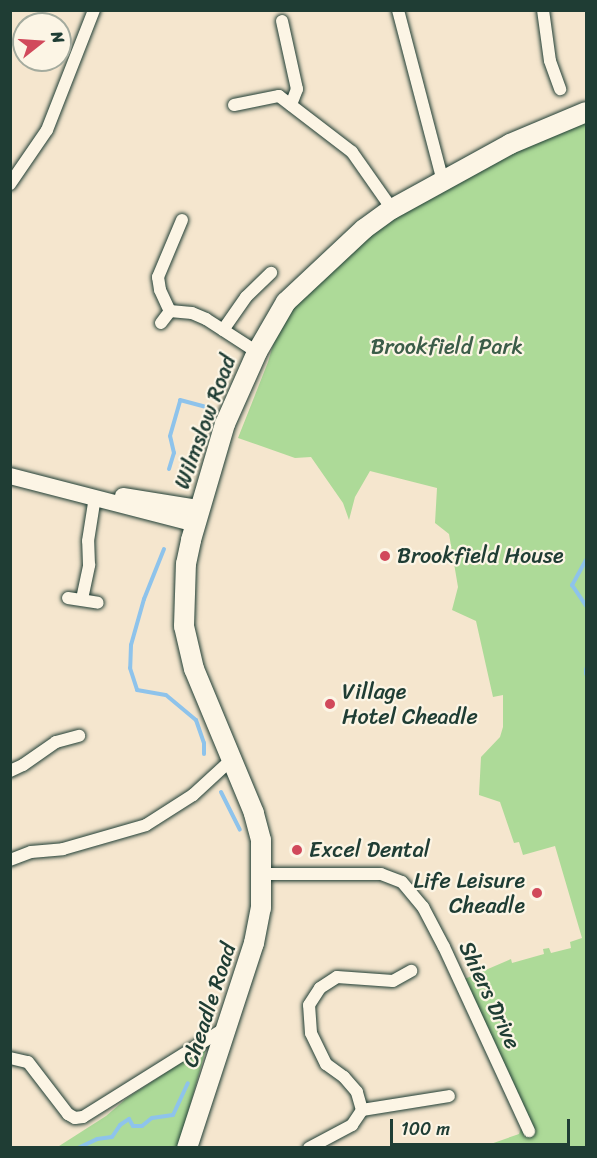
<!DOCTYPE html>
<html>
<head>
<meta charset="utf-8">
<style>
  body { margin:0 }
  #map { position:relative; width:597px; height:1158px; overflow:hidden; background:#f5e6ce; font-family:Sriracha,sans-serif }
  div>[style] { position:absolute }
  .green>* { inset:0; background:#adda98 }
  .stream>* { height:4px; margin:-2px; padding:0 2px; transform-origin:2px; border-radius:2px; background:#8ec3eb }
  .roads { filter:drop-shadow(0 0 2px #1f3d34) drop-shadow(0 0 2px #1f3d34) }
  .minor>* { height:12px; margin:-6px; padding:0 6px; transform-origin:6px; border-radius:6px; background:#fcf5e5 }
  .tertiary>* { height:16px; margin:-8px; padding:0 8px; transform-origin:8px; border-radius:8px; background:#fcf5e5 }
  .primary>* { height:20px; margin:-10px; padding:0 10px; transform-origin:10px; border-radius:10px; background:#fcf5e5 }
  .dots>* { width:16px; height:16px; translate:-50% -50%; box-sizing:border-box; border:3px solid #fcf5e5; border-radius:50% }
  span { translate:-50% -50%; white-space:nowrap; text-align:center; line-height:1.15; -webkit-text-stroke:4.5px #fcf5e5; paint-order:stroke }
  .park-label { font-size:22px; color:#3b5c48 }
  .street-label { font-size:22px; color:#1f3d34 }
  .poi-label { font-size:22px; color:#1f3d34 }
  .left { translate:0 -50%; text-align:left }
  .right { translate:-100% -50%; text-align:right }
  .frame { position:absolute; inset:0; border:12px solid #1f3d34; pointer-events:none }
  .north { position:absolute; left:12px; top:12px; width:60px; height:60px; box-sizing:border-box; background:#fcf5e5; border:2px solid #a4ab9e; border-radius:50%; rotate:73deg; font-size:16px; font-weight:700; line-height:24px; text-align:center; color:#1f3d34 }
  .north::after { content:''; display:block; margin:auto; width:21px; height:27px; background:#d1495b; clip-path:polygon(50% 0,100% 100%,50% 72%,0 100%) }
  .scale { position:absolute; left:390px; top:1119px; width:180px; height:27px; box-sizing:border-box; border:3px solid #1f3d34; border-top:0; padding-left:8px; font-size:18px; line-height:21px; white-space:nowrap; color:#1f3d34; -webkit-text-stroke:4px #fcf5e5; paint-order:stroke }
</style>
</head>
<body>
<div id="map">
  <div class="green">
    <div style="clip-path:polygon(586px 112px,586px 1147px,482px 1147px,519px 1134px,524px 1120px,460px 981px,511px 959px,512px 963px,544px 954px,543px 949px,549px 948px,551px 953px,571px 948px,570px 942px,582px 938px,555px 846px,523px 855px,519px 842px,514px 843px,500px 802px,479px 795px,481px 757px,500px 737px,503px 727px,503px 695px,493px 697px,476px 621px,452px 610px,458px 587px,449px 534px,435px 523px,437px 488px,370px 471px,355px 497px,349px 520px,343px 503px,311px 457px,295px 458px,238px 438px,268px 362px,286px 302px,392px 209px)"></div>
    <div style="clip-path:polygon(207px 1046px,178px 1147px,56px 1148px,106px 1116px,127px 1098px)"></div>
  </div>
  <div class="stream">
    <div style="left:169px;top:469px;width:17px;rotate:-73deg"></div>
    <div style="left:174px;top:453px;width:17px;rotate:-103deg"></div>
    <div style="left:170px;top:436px;width:37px;rotate:-74deg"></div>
    <div style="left:180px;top:400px;width:34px;rotate:15deg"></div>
    <div style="left:164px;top:549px;width:54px;rotate:111.8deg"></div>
    <div style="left:144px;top:599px;width:48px;rotate:105.8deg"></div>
    <div style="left:131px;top:645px;width:23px;rotate:92deg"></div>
    <div style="left:130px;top:668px;width:23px;rotate:72deg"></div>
    <div style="left:137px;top:690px;width:29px;rotate:10deg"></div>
    <div style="left:166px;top:695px;width:39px;rotate:40deg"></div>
    <div style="left:196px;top:720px;width:24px;rotate:71deg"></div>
    <div style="left:204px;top:743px;width:11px;rotate:90deg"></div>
    <div style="left:586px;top:560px;width:29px;rotate:119deg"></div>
    <div style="left:572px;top:585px;width:25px;rotate:56deg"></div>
    <div style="left:586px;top:669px;width:5px;rotate:90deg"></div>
    <div style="left:221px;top:792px;width:42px;rotate:63.4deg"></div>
    <div style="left:78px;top:1148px;width:21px;rotate:-25deg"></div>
    <div style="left:97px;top:1139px;width:15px;rotate:-8deg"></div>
    <div style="left:112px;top:1137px;width:14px;rotate:-56deg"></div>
    <div style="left:120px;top:1125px;width:11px;rotate:-34deg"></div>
    <div style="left:129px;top:1119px;width:8px;rotate:60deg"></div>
    <div style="left:133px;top:1126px;width:9px"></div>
    <div style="left:142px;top:1126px;width:13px;rotate:-39deg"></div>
    <div style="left:152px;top:1118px;width:21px;rotate:-8deg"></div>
    <div style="left:173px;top:1115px;width:35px;rotate:-65deg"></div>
  </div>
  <div class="roads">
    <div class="minor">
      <div style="left:398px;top:10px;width:177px;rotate:75.3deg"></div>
      <div style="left:543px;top:10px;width:51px;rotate:82.2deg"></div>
      <div style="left:550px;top:61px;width:30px;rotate:70deg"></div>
      <div style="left:282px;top:21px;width:70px;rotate:77.6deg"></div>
      <div style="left:297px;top:89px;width:17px;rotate:111deg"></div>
      <div style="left:234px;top:105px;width:46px;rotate:-11.3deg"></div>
      <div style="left:279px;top:96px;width:92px;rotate:37.5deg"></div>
      <div style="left:352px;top:152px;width:70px;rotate:54.9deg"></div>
      <div style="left:10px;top:184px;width:65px;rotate:-55.6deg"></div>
      <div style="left:47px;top:130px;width:129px;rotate:-68.6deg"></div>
      <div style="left:182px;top:220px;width:62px;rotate:112.8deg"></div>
      <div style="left:158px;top:277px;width:13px;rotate:81deg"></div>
      <div style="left:160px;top:290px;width:23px;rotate:65deg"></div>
      <div style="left:170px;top:311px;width:22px;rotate:5deg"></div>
      <div style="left:192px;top:313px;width:15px;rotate:23deg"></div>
      <div style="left:206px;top:319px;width:61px;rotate:32.9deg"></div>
      <div style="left:161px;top:323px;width:15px;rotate:-53deg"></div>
      <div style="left:223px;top:330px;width:40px;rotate:-55.1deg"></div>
      <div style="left:246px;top:297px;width:35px;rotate:-44deg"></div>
      <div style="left:68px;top:598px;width:30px;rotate:9deg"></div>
      <div style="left:82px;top:599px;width:35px;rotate:-78deg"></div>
      <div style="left:89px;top:565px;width:24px;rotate:-92deg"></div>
      <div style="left:88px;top:541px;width:45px;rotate:-81deg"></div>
      <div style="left:10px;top:771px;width:14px;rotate:-25deg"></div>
      <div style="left:23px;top:765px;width:40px;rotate:-34.9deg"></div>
      <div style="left:56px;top:742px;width:24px;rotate:-15deg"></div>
      <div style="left:10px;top:860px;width:22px;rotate:-21deg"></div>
      <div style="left:31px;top:852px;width:32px;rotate:-5deg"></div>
      <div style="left:63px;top:849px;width:86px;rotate:-16.1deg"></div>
      <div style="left:146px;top:825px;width:56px;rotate:-32.6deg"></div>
      <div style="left:193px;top:795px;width:53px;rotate:-42.7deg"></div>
      <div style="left:262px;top:874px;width:119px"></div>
      <div style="left:381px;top:874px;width:22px;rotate:21deg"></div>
      <div style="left:402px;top:882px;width:33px;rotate:50deg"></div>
      <div style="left:423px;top:907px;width:45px;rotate:62.3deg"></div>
      <div style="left:444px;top:947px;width:203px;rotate:65.2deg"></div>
      <div style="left:10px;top:1058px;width:18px;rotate:13deg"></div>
      <div style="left:28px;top:1062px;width:66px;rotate:52.4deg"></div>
      <div style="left:68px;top:1114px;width:8px;rotate:30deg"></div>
      <div style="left:75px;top:1118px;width:8px;rotate:-7deg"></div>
      <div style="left:83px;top:1117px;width:170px;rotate:-32deg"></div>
      <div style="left:362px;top:1110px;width:88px;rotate:-9.1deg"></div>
      <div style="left:309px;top:1148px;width:49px;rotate:-28.1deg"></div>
      <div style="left:352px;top:1125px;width:18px;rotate:-56deg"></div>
      <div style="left:362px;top:1110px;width:19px;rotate:-106deg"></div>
      <div style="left:357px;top:1092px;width:20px;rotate:-131deg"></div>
      <div style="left:344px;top:1077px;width:22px;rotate:-144deg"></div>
      <div style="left:326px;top:1064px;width:34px;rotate:-116deg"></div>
      <div style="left:311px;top:1033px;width:28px;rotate:-94deg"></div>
      <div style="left:309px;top:1005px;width:20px;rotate:-57deg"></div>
      <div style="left:320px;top:988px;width:20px;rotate:-33deg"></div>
      <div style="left:337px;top:977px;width:56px;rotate:4.1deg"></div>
      <div style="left:393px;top:981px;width:21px;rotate:-29deg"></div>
    </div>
    <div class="tertiary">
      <div style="left:10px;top:476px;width:191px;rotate:14.5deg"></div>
      <div style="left:123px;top:496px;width:77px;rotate:9deg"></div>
    </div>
    <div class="primary">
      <div style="left:187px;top:1148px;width:216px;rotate:-71.9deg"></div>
      <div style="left:254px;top:943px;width:36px;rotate:-79deg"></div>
      <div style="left:261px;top:908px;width:68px;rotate:-90deg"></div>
      <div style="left:261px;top:840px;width:28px;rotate:-105deg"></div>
      <div style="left:254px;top:813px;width:156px;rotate:-112.6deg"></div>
      <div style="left:194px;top:669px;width:44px;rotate:-103.1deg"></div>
      <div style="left:184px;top:626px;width:62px;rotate:-88.2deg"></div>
      <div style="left:186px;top:564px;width:25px;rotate:-78deg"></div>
      <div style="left:191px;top:540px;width:121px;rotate:-73.7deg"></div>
      <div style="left:225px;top:424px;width:79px;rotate:-66deg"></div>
      <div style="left:257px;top:352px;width:58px;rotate:-59.9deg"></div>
      <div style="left:286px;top:302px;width:107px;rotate:-43.1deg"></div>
      <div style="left:364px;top:229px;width:34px;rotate:-36deg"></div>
      <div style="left:392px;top:209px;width:135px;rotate:-28.8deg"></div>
      <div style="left:510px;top:144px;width:82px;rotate:-22.8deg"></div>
    </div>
  </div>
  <div class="dots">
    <div style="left:385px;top:556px;background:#d1495b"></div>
    <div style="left:330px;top:704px;background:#d1495b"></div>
    <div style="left:297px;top:850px;background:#d1495b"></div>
    <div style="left:537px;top:893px;background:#d1495b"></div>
  </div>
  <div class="park-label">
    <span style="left:447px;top:347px">Brookfield Park</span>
  </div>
  <div class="street-label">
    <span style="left:205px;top:422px;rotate:-70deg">Wilmslow Road</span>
    <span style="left:490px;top:995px;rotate:65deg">Shiers Drive</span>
    <span style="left:209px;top:1005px;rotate:-72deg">Cheadle Road</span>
  </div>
  <div class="poi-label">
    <span class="left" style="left:397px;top:556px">Brookfield House</span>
    <span class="left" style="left:342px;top:704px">Village<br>Hotel Cheadle</span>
    <span class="left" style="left:309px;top:850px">Excel Dental</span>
    <span class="right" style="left:525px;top:893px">Life Leisure<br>Cheadle</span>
  </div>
  <div class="frame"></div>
  <div class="north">N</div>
  <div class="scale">100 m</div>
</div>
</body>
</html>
